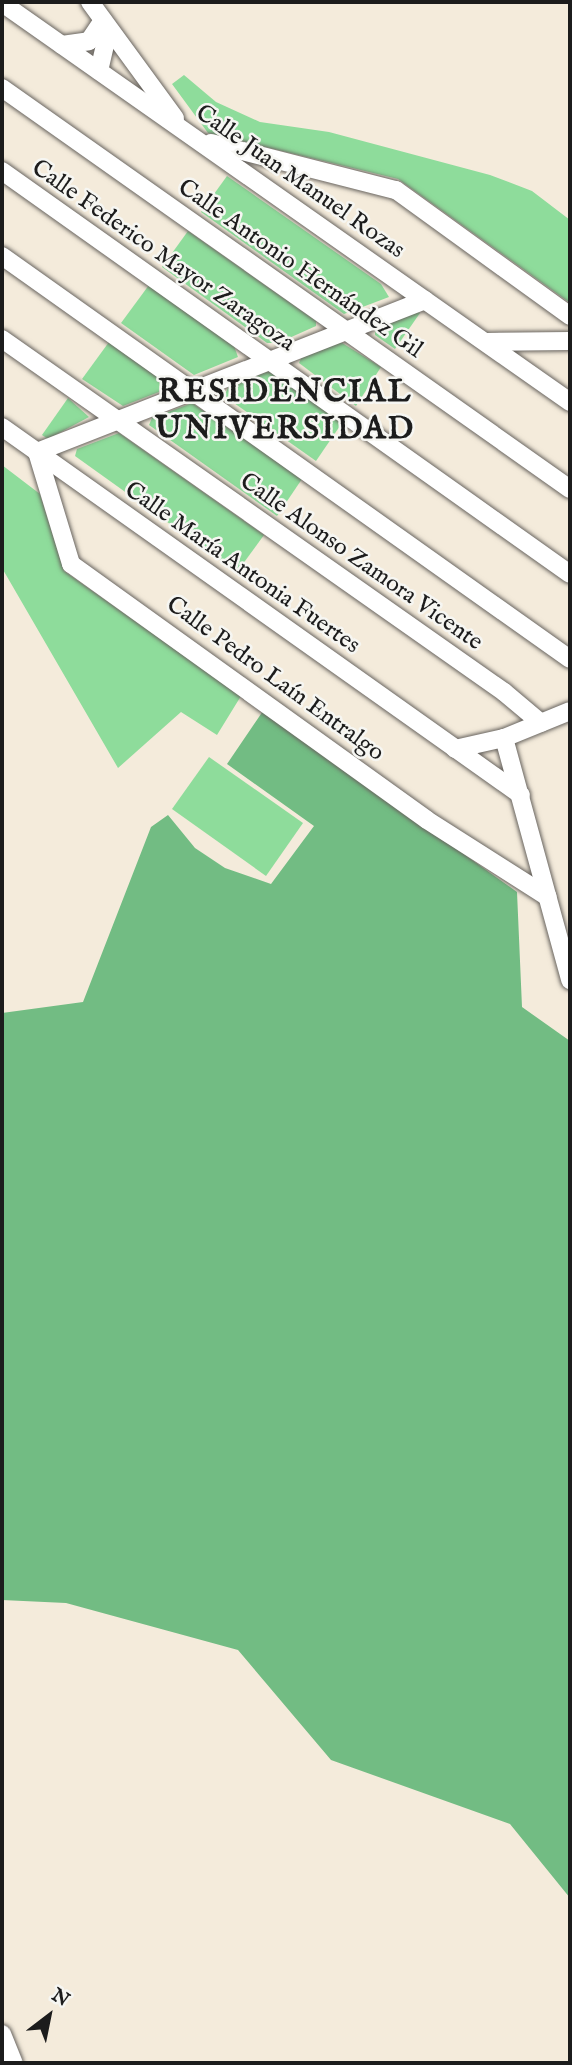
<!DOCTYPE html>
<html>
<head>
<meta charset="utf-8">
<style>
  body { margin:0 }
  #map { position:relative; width:572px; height:2065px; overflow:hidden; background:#f4ebdb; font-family:"IM FELL English",serif }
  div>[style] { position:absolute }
  .green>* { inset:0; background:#8edc9b }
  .forest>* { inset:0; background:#72bc83 }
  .roads { filter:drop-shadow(0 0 2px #68645f) drop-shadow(0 0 2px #68645f) }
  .minor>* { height:18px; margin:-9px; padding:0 9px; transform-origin:9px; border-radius:9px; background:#fff }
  span { translate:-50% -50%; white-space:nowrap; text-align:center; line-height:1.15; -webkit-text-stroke:5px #f6f6f2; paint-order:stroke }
  .street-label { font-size:24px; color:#1c1c1c }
  .district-label { font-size:32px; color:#1c1c1c; font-weight:700; letter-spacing:2px }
  .frame { position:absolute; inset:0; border:4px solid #1c1c1c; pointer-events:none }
  .north { position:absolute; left:14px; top:1981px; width:70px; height:70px; -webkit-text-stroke:5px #f6f6f2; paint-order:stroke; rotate:32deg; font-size:19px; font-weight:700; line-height:28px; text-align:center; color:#1c1c1c }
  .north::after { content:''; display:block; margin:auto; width:24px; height:32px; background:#1c1c1c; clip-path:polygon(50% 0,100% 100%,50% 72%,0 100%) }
</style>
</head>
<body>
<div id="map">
  <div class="green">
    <div style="clip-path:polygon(184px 75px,216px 102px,260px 122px,329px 132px,490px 175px,532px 191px,570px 220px,570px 303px,398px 179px,208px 133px,172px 84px)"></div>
    <div style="clip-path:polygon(227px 176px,381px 284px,389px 297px,344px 314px,201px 212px)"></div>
    <div style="clip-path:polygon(188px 231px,316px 321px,316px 326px,278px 343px,267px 343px,162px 267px)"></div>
    <div style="clip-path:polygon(149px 285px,234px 346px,238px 357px,194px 375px,121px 323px)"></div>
    <div style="clip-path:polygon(415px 310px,420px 313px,395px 349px,375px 335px,375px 328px)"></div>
    <div style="clip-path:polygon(339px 341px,381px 367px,356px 406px,299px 363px,302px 356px)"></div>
    <div style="clip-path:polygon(109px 342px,160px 379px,159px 392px,123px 406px,82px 379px)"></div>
    <div style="clip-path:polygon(269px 371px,342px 423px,316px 461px,224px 396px,229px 386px)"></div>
    <div style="clip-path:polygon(68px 398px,89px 417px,48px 439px,42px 435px)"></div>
    <div style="clip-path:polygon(192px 403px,302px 479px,277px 516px,149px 425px,152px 418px)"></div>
    <div style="clip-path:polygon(119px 433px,264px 535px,237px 572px,75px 456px,77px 449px)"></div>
    <div style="clip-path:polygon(2px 465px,40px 494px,64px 571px,241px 696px,217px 735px,181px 712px,118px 768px,2px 568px)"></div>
    <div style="clip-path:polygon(209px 757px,303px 823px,266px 876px,172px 809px)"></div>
  </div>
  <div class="forest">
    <div style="clip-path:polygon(263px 711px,517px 892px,522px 1007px,570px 1041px,570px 1898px,510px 1824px,331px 1760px,238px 1650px,66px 1603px,2px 1600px,2px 1013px,83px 1002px,151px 827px,168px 815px,195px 848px,225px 868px,271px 884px,314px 826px,227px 764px)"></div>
  </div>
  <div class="roads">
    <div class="minor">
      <div style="left:90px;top:2px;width:144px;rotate:53.8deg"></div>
      <div style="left:2px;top:3px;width:694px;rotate:35.09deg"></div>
      <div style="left:62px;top:45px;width:27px;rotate:-8deg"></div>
      <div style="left:89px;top:41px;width:25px;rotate:-56deg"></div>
      <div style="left:99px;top:71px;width:36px;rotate:-77deg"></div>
      <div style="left:107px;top:36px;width:13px;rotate:-103deg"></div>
      <div style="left:2px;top:88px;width:695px;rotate:35.22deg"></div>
      <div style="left:211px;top:143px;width:191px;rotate:14.3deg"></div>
      <div style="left:396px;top:190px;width:215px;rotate:35.9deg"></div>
      <div style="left:2px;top:171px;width:696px;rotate:35.36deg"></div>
      <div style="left:2px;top:256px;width:696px;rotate:35.36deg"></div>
      <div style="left:425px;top:300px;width:417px;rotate:158.6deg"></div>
      <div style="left:37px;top:452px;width:117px;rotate:73.1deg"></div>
      <div style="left:71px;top:564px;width:438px;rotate:35.7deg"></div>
      <div style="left:427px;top:820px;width:143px;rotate:32.5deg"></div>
      <div style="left:2px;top:339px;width:614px;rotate:35.11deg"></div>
      <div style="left:504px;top:692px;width:48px;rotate:40deg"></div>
      <div style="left:486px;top:342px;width:84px;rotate:-0.7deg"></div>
      <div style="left:2px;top:427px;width:636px;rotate:35.34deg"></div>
      <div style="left:504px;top:738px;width:251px;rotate:74.7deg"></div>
      <div style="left:455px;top:749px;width:50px;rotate:-12.7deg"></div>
      <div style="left:504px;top:738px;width:71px;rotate:-22.2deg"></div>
      <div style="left:2px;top:2034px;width:31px;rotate:68deg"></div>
    </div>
  </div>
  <div class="street-label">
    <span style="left:300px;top:182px;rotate:35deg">Calle Juan Manuel Rozas</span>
    <span style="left:163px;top:256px;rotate:35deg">Calle Federico Mayor Zaragoza</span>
    <span style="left:300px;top:269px;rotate:35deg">Calle Antonio Hernández Gil</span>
    <span style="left:361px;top:562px;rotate:35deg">Calle Alonso Zamora Vicente</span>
    <span style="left:242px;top:568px;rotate:35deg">Calle María Antonia Fuertes</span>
    <span style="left:275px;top:679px;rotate:36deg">Calle Pedro Laín Entralgo</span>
  </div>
  <div class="district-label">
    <span style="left:285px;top:412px">RESIDENCIAL<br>UNIVERSIDAD</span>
  </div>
  <div class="frame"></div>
  <div class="north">N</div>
</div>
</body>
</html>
